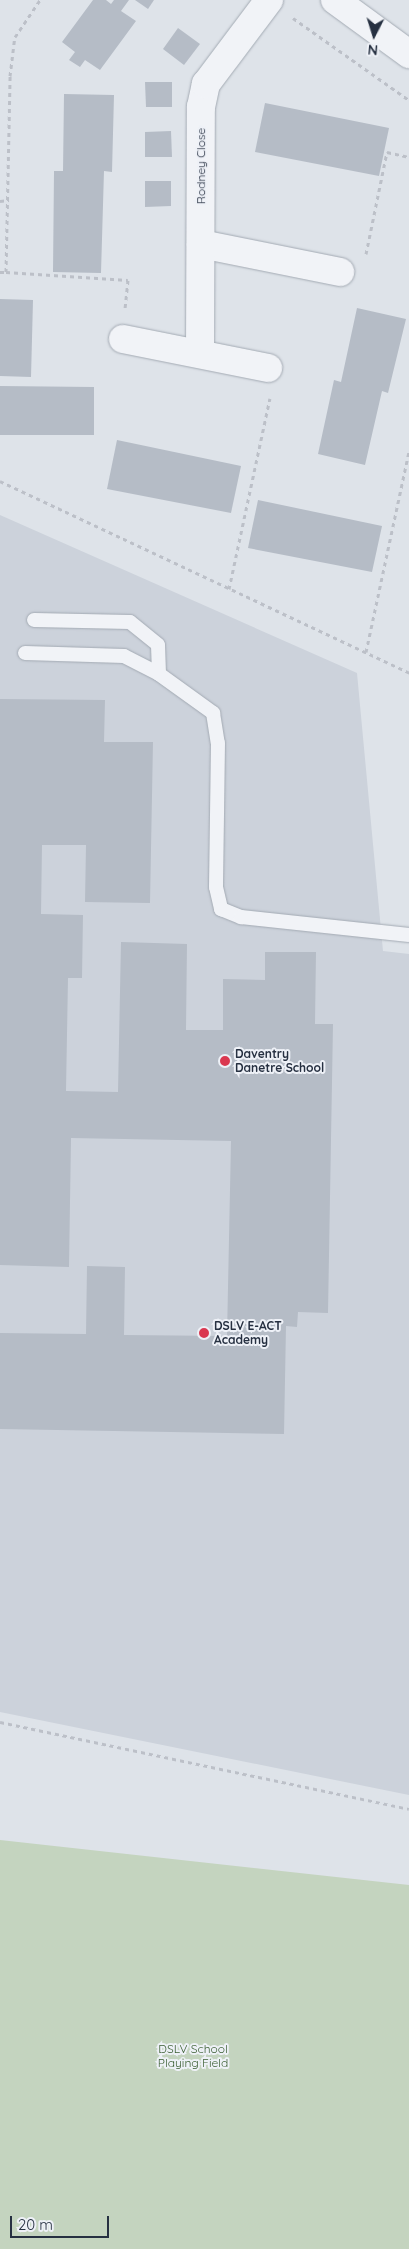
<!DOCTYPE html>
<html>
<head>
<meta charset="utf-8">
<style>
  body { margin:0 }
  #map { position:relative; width:409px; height:2249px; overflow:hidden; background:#dee3e9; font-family:Quicksand,sans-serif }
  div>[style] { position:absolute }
  .built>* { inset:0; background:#ccd2db }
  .green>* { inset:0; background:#c4d4bf }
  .building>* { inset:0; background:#b5bcc6 }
  .path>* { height:3px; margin-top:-1.5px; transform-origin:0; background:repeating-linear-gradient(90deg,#bcc0c8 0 4px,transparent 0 8px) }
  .roads { filter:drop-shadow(0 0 1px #a3aab3) drop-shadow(0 0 1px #a3aab3) }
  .service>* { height:14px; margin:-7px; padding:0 7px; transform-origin:7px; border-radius:7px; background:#f1f3f7 }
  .minor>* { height:28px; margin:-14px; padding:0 14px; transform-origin:14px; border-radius:14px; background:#f1f3f7 }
  .dots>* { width:14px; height:14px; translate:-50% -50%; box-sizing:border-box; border:2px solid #eef1f7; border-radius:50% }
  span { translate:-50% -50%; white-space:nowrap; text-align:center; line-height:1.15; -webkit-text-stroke:4px #eef1f7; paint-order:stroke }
  .street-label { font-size:12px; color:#263041 }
  .poi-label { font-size:12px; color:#263041; font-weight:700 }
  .left { translate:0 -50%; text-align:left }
  .park-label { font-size:12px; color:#3a5e32 }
  .north { position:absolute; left:349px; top:10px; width:50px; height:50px; -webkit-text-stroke:4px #eef1f7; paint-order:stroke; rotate:185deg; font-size:14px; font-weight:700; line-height:20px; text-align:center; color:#263041 }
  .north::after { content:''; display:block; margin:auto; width:18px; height:22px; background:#263041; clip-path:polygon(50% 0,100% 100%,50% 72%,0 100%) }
  .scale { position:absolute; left:10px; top:2216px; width:99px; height:22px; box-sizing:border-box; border:2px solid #263041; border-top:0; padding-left:6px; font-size:15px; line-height:18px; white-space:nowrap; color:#263041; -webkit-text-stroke:4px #eef1f7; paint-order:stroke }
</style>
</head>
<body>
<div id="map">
  <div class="built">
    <div style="clip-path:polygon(0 515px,357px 673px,383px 951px,409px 954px,409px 1795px,0 1712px)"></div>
  </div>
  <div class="green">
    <div style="clip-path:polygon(0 1840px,409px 1885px,409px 2249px,0 2249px)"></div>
  </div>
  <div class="building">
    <div style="clip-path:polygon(93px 0,106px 0,111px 4px,114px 0,129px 0,121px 11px,136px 21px,100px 70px,85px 60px,80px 67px,69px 60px,75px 52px,62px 42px)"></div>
    <div style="clip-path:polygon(135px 0,154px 0,148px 9px)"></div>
    <div style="clip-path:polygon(178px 28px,200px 44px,184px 65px,163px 49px)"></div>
    <div style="clip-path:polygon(145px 82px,172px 82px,172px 107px,146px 107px)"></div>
    <div style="clip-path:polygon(64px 94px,114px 95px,112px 172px,104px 171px,101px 273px,53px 272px,54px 171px,63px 171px)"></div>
    <div style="clip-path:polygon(265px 103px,389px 128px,379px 176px,255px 152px)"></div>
    <div style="clip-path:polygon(171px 131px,172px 157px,145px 157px,145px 132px)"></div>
    <div style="clip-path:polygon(145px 181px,171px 181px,171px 206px,145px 207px)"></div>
    <div style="clip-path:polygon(0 299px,33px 300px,31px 377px,0 376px)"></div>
    <div style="clip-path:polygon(357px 308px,406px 319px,388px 393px,382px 391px,365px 465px,318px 454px,334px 380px,341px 382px)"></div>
    <div style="clip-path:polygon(0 386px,94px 387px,94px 435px,0 435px)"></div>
    <div style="clip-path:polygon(117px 440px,241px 466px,231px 513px,107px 489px)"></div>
    <div style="clip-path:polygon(258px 500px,382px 526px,372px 572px,248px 548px)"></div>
    <div style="clip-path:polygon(0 699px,105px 700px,104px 742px,153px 742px,150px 903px,85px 902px,86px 845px,42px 845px,41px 914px,83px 915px,82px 978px,68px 978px,66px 1091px,118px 1092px,121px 942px,187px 944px,186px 1030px,223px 1030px,223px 979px,265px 980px,265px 952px,316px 952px,315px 1024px,333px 1024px,328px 1313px,298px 1312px,297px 1327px,286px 1326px,284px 1434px,0 1429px,0 1333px,86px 1334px,87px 1266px,125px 1267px,124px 1335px,227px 1336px,231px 1141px,71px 1138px,69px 1267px,0 1265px)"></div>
  </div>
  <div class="path">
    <div style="left:293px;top:18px;width:142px;rotate:35.3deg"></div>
    <div style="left:0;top:201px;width:9px;rotate:-6deg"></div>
    <div style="left:366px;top:254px;width:104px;rotate:-78.4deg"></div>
    <div style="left:387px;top:152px;width:23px;rotate:13deg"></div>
    <div style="left:0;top:272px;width:6px"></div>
    <div style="left:6px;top:272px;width:196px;rotate:-88.8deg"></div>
    <div style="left:10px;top:76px;width:39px;rotate:-83deg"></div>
    <div style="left:15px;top:37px;width:45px;rotate:-56deg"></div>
    <div style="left:6px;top:272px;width:122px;rotate:3.8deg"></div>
    <div style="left:128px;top:280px;width:30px;rotate:96deg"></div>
    <div style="left:0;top:481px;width:452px;rotate:25.1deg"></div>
    <div style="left:229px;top:589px;width:195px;rotate:-77.9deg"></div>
    <div style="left:366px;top:652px;width:206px;rotate:-77.9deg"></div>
    <div style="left:0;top:1722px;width:418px;rotate:12deg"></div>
  </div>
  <div class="roads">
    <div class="service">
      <div style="left:34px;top:620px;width:96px;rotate:1.2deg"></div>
      <div style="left:130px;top:622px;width:36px;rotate:39deg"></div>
      <div style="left:158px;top:645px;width:29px;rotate:88deg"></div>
      <div style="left:159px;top:674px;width:67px;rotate:35.8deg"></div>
      <div style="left:213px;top:713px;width:30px;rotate:81deg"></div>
      <div style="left:218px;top:743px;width:144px;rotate:90.8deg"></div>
      <div style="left:216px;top:887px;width:23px;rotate:77deg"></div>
      <div style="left:221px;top:909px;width:22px;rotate:22deg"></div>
      <div style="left:241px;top:917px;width:169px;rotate:6.1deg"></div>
      <div style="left:25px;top:653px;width:99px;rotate:1.7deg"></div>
      <div style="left:124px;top:656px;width:39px;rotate:27deg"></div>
    </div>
    <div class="minor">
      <div style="left:335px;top:0;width:92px;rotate:36.1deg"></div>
      <div style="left:201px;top:244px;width:142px;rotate:11.4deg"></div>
      <div style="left:123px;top:339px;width:148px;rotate:11.3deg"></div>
      <div style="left:200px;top:353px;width:246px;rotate:-89.8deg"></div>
      <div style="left:201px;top:107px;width:24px;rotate:-78deg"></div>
      <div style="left:206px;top:84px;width:105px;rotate:-53.1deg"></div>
    </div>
  </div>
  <div class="dots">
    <div style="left:225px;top:1061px;background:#da3850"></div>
    <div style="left:204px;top:1333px;background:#da3850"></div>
  </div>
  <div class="street-label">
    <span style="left:201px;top:166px;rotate:-90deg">Rodney Close</span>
  </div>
  <div class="poi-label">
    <span class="left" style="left:235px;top:1061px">Daventry<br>Danetre School</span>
    <span class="left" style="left:214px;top:1333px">DSLV E-ACT<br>Academy</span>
  </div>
  <div class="park-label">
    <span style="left:193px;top:2056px">DSLV School<br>Playing Field</span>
  </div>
  <div class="north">N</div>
  <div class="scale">20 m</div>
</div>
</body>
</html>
